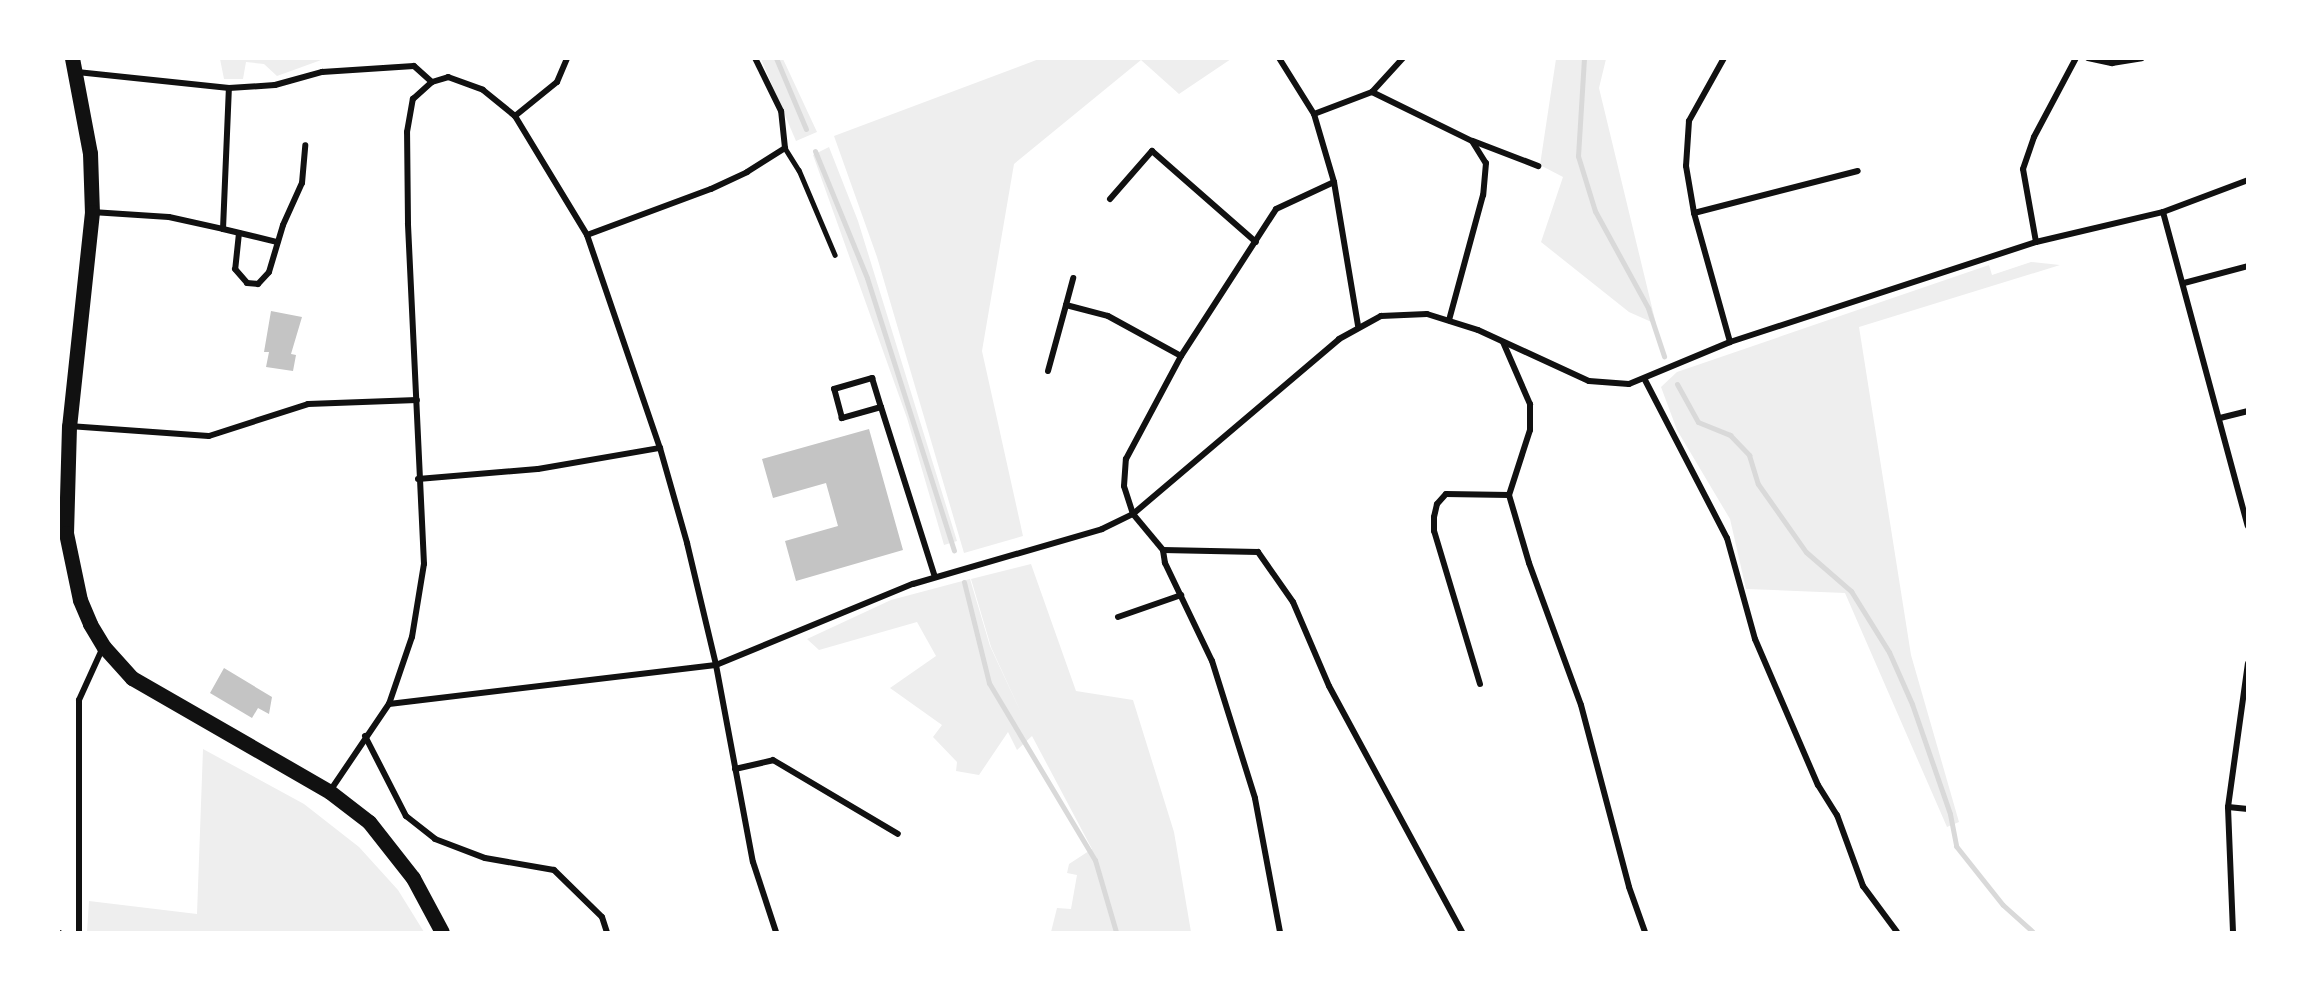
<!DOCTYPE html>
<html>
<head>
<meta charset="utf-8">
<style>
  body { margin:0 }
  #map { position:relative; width:2306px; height:991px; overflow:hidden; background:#fff; font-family:"Fira Sans Condensed",sans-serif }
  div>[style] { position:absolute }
  .green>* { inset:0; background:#eee }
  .stream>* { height:5px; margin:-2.5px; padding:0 2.5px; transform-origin:2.5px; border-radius:2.5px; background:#d9d9d9 }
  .building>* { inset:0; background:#c4c4c4 }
  .service>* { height:4.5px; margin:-2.25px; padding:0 2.25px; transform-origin:2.25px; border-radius:2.25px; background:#111 }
  .minor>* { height:6px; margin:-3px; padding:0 3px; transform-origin:3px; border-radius:3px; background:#111 }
  .primary>* { height:15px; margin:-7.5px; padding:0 7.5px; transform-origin:7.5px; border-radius:7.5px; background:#111 }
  span { translate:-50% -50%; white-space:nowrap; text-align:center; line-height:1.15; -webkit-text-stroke:4.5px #fff; paint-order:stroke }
  .frame { position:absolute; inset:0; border:60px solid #fff; pointer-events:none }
</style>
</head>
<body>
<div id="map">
  <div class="green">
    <div style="clip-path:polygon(220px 59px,220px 58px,324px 59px,277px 76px,264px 64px,246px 62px,243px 79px,224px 79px)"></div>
    <div style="clip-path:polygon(761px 59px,783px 59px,817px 132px,796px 141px)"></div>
    <div style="clip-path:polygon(1039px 59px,1231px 59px,1179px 94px,1141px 60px,1014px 164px,982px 351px,1023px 536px,964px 553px,877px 257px,834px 136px)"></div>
    <div style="clip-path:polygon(1556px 59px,1606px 59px,1599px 88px,1656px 324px,1629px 312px,1541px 242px,1563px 177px,1540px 165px)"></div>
    <div style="clip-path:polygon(829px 147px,858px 221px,957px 541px,944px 545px,907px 418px,813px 155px)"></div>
    <div style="clip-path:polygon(2031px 262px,2060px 265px,1859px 327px,1911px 655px,1959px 822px,1947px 827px,1845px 593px,1746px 589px,1730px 519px,1677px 430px,1661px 387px,1677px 372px,1989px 265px,1992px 275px)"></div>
    <div style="clip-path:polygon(1031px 564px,1076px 691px,1133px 700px,1174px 832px,1191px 932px,1051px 932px,1057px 908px,1071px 909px,1077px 875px,1067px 873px,1069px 864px,1092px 849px,1032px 736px,1017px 750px,1008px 732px,979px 775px,956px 771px,957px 762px,933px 737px,942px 725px,890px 688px,936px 656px,917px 622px,819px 650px,807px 639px,891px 600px,970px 579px,990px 646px,1023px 717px,991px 647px,971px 579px)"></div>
    <div style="clip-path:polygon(203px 749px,304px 804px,359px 847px,398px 890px,424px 932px,87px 932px,89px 901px,197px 914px)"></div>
  </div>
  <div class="stream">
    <div style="left:776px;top:58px;width:77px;rotate:67.1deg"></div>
    <div style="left:1584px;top:58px;width:98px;rotate:93.5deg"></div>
    <div style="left:1578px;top:156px;width:58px;rotate:72.8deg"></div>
    <div style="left:1595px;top:211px;width:111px;rotate:61.3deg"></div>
    <div style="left:1648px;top:308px;width:51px;rotate:71.6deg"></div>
    <div style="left:815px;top:151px;width:137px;rotate:67.7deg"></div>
    <div style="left:867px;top:278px;width:286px;rotate:72.3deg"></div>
    <div style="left:1677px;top:384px;width:43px;rotate:61.1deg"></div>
    <div style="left:1698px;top:422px;width:35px;rotate:22deg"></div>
    <div style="left:1730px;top:435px;width:28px;rotate:46deg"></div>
    <div style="left:1749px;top:455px;width:30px;rotate:73deg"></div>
    <div style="left:1758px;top:484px;width:83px;rotate:54.8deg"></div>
    <div style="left:1806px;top:552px;width:60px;rotate:40.9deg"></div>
    <div style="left:1851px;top:591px;width:72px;rotate:58.1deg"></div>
    <div style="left:1889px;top:652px;width:57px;rotate:66.1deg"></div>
    <div style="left:1912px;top:704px;width:116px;rotate:70.9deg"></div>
    <div style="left:1950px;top:814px;width:33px;rotate:79deg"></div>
    <div style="left:1956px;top:846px;width:75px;rotate:51.5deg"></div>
    <div style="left:2003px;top:905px;width:40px;rotate:42deg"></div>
    <div style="left:964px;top:582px;width:104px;rotate:76.1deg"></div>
    <div style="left:989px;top:683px;width:206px;rotate:59.1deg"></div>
    <div style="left:1095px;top:860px;width:75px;rotate:73.7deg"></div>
  </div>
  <div class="building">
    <div style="clip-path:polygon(271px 311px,302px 317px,291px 354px,296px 355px,293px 371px,266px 367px,269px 352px,264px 352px)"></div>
    <div style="clip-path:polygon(869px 429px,903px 550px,796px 581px,785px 541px,838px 526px,826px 483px,773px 498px,762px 459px)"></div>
    <div style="clip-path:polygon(224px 668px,272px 697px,269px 714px,258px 708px,252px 718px,210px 693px)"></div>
  </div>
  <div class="service">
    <div style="left:785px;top:148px;width:26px;rotate:58deg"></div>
    <div style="left:799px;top:170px;width:92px;rotate:67deg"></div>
    <div style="left:58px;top:932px;width:2px"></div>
  </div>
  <div class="minor">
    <div style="left:1279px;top:58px;width:66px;rotate:58deg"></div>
    <div style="left:1314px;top:114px;width:71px;rotate:73.6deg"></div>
    <div style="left:1334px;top:182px;width:146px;rotate:80.5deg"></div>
    <div style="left:1724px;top:58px;width:72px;rotate:119.1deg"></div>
    <div style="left:1689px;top:121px;width:45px;rotate:93.8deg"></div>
    <div style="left:1686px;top:166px;width:48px;rotate:80.3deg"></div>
    <div style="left:1694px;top:213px;width:134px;rotate:74.4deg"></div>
    <div style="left:2088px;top:58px;width:25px;rotate:12deg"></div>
    <div style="left:2112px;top:63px;width:30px;rotate:-9deg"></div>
    <div style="left:77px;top:72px;width:153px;rotate:6deg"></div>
    <div style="left:229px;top:88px;width:46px;rotate:-3.7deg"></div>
    <div style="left:275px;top:85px;width:49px;rotate:-15.5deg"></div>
    <div style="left:322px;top:72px;width:92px;rotate:-3.7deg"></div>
    <div style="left:414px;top:66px;width:24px;rotate:42deg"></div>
    <div style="left:1372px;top:92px;width:111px;rotate:26.1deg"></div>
    <div style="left:1472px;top:141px;width:26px;rotate:58deg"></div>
    <div style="left:1486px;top:163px;width:32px;rotate:95deg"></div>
    <div style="left:1483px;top:195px;width:130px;rotate:105.2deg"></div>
    <div style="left:1314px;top:114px;width:62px;rotate:-20.8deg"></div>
    <div style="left:1372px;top:92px;width:46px;rotate:-47.6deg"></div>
    <div style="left:515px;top:116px;width:54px;rotate:-39deg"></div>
    <div style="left:557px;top:82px;width:26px;rotate:-67deg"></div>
    <div style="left:1473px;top:141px;width:70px;rotate:21deg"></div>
    <div style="left:1110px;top:199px;width:64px;rotate:-48.8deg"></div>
    <div style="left:1152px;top:151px;width:138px;rotate:41.2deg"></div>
    <div style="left:92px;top:212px;width:77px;rotate:3.7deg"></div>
    <div style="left:169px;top:217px;width:55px;rotate:12.5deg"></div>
    <div style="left:223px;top:229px;width:141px;rotate:-87.6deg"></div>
    <div style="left:2163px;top:212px;width:325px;rotate:74.9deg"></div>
    <div style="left:1694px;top:213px;width:169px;rotate:-14.4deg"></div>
    <div style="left:223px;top:229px;width:56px;rotate:13.5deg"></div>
    <div style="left:239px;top:233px;width:36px;rotate:96deg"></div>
    <div style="left:235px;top:269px;width:18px;rotate:49deg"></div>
    <div style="left:247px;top:283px;width:11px;rotate:5deg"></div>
    <div style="left:258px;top:284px;width:16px;rotate:-47deg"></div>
    <div style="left:269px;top:272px;width:49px;rotate:-73.4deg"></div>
    <div style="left:283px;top:225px;width:46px;rotate:-65.7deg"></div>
    <div style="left:302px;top:183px;width:38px;rotate:-85deg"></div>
    <div style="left:587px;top:235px;width:132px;rotate:-20.4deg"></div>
    <div style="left:711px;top:189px;width:40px;rotate:-25deg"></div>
    <div style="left:747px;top:172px;width:45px;rotate:-32.3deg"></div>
    <div style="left:785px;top:148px;width:37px;rotate:-96deg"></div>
    <div style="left:781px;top:111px;width:59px;rotate:-116.1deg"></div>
    <div style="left:2036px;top:242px;width:74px;rotate:-100.1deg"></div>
    <div style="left:2023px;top:169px;width:34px;rotate:-71deg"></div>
    <div style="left:2034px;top:137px;width:89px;rotate:-62deg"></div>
    <div style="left:2184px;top:283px;width:66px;rotate:-14.9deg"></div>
    <div style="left:1066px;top:305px;width:28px;rotate:-75deg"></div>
    <div style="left:1503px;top:342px;width:68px;rotate:66.5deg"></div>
    <div style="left:1530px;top:404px;width:26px;rotate:90deg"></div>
    <div style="left:1530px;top:430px;width:68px;rotate:107.9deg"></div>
    <div style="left:1509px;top:495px;width:71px;rotate:73.6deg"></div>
    <div style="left:1529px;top:563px;width:151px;rotate:69.9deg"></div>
    <div style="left:1581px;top:705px;width:188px;rotate:75.2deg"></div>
    <div style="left:1629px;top:887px;width:48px;rotate:70.4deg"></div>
    <div style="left:1048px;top:371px;width:68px;rotate:-74.7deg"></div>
    <div style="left:1066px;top:305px;width:43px;rotate:14.7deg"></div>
    <div style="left:1108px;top:316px;width:83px;rotate:28.7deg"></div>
    <div style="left:1645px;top:380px;width:178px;rotate:62.6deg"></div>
    <div style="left:1727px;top:538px;width:105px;rotate:74.5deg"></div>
    <div style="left:1755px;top:639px;width:159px;rotate:66.7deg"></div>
    <div style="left:1818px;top:785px;width:36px;rotate:58deg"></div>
    <div style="left:1837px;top:815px;width:76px;rotate:69.9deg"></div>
    <div style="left:1863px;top:886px;width:57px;rotate:53.5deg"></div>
    <div style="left:881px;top:407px;width:41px;rotate:164.2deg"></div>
    <div style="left:842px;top:418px;width:30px;rotate:-105deg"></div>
    <div style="left:834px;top:389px;width:40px;rotate:-16deg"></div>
    <div style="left:872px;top:378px;width:30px;rotate:73deg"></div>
    <div style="left:881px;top:407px;width:178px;rotate:72.4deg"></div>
    <div style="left:2220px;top:418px;width:29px;rotate:-14deg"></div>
    <div style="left:69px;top:426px;width:140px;rotate:4.1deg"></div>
    <div style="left:209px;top:436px;width:104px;rotate:-17.9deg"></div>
    <div style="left:308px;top:404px;width:109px;rotate:-2.1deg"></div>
    <div style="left:418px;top:479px;width:120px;rotate:-4.8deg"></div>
    <div style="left:538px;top:469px;width:124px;rotate:-9.8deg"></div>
    <div style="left:1163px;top:550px;width:95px;rotate:1.2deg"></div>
    <div style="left:1258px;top:552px;width:61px;rotate:55deg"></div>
    <div style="left:1293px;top:602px;width:91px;rotate:66.8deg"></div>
    <div style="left:1329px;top:686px;width:280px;rotate:61.6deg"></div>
    <div style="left:1118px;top:617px;width:67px;rotate:-19.2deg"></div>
    <div style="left:1480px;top:684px;width:160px;rotate:-106.7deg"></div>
    <div style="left:1434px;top:531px;width:14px;rotate:-90deg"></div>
    <div style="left:1434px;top:517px;width:13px;rotate:-77deg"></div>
    <div style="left:1437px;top:504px;width:13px;rotate:-48deg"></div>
    <div style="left:1446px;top:494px;width:63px;rotate:0.9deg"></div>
    <div style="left:389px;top:704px;width:329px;rotate:-6.8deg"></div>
    <div style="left:716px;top:665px;width:213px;rotate:-22.4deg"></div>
    <div style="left:913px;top:584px;width:197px;rotate:-16.2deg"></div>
    <div style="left:1102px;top:529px;width:34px;rotate:-26deg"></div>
    <div style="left:1133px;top:514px;width:270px;rotate:-40.3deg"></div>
    <div style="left:1339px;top:339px;width:48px;rotate:-28.7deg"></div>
    <div style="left:1381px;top:316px;width:46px;rotate:-2.5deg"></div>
    <div style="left:1427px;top:314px;width:53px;rotate:17.4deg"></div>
    <div style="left:1478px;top:330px;width:122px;rotate:24.7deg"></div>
    <div style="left:1589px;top:381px;width:40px;rotate:4.3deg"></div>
    <div style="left:1629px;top:384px;width:109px;rotate:-22.6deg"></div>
    <div style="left:1730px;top:342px;width:322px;rotate:-18.1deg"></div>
    <div style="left:2036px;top:242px;width:130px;rotate:-13.3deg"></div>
    <div style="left:2163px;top:212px;width:91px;rotate:-20.6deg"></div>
    <div style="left:365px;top:736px;width:90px;rotate:62.9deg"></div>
    <div style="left:406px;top:816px;width:37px;rotate:38deg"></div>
    <div style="left:435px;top:839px;width:53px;rotate:20.8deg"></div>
    <div style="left:485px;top:858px;width:70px;rotate:9.9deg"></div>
    <div style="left:554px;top:870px;width:67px;rotate:44.4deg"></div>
    <div style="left:602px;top:917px;width:16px;rotate:72deg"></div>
    <div style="left:735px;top:769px;width:39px;rotate:-13deg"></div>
    <div style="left:773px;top:760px;width:145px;rotate:30.6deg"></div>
    <div style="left:330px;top:791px;width:105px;rotate:-55.9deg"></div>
    <div style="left:389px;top:704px;width:71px;rotate:-71.1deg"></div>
    <div style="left:412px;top:637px;width:74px;rotate:-80.7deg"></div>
    <div style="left:424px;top:564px;width:341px;rotate:-92.7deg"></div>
    <div style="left:408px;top:223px;width:91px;rotate:-90.6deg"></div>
    <div style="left:407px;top:132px;width:34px;rotate:-80deg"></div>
    <div style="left:413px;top:99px;width:25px;rotate:-42deg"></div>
    <div style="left:432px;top:82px;width:17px;rotate:-17deg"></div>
    <div style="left:448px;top:77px;width:37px;rotate:20deg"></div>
    <div style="left:483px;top:90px;width:41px;rotate:39.1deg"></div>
    <div style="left:515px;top:116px;width:139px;rotate:58.8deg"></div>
    <div style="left:587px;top:235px;width:225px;rotate:71.1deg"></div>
    <div style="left:660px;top:448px;width:99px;rotate:74.1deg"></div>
    <div style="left:687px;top:543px;width:125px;rotate:76.6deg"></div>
    <div style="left:716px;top:665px;width:200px;rotate:79.4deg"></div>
    <div style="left:753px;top:862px;width:74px;rotate:71.8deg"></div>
    <div style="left:2228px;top:807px;width:20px;rotate:6deg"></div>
    <div style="left:79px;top:932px;width:232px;rotate:-90deg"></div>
    <div style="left:79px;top:700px;width:58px;rotate:-65.6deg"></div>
    <div style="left:1280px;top:932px;width:136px;rotate:-100.6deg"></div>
    <div style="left:1255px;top:798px;width:144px;rotate:-107.4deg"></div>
    <div style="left:1212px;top:661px;width:109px;rotate:-115.6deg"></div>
    <div style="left:1165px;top:563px;width:13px;rotate:-99deg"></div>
    <div style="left:1163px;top:550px;width:47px;rotate:-129.8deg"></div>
    <div style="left:1133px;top:514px;width:29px;rotate:-108deg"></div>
    <div style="left:1124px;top:486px;width:27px;rotate:-86deg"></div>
    <div style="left:1126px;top:459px;width:117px;rotate:-61.9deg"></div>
    <div style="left:1181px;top:356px;width:175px;rotate:-57.1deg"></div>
    <div style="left:1276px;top:209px;width:64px;rotate:-25deg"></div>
    <div style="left:2233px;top:932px;width:125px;rotate:-92.3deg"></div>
    <div style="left:2228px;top:807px;width:145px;rotate:-82.1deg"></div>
  </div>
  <div class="primary">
    <div style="left:72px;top:58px;width:97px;rotate:79.3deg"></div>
    <div style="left:90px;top:153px;width:59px;rotate:88.1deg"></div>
    <div style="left:92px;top:212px;width:215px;rotate:96.1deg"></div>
    <div style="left:69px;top:426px;width:107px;rotate:91.6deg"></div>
    <div style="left:66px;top:533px;width:68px;rotate:78.2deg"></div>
    <div style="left:80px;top:600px;width:26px;rotate:67deg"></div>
    <div style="left:90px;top:624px;width:27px;rotate:59deg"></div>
    <div style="left:104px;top:647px;width:42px;rotate:47.9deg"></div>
    <div style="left:132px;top:678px;width:228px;rotate:29.9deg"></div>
    <div style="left:330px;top:792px;width:49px;rotate:37.6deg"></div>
    <div style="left:369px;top:822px;width:71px;rotate:51.8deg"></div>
    <div style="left:413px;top:878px;width:61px;rotate:61.8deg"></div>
  </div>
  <div class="frame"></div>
</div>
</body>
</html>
